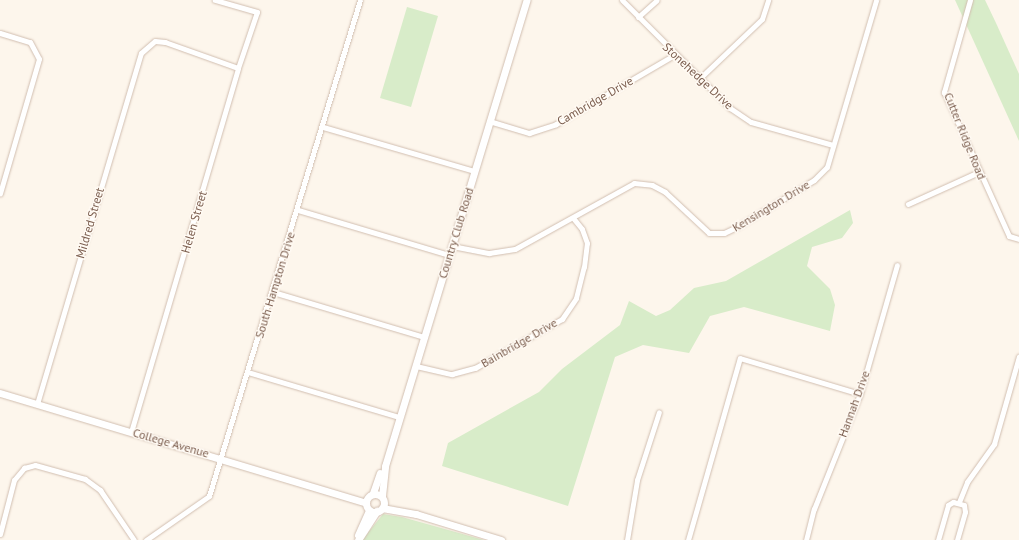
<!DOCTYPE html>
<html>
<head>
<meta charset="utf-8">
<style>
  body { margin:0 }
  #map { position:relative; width:1019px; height:540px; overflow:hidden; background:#fdf6ec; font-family:"PT Sans",sans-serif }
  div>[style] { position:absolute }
  .green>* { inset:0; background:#d8ecc9 }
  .roads { filter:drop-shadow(0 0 1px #d1beb0) drop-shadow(0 0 1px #d1beb0) }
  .street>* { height:5px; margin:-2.5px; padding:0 2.5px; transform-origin:2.5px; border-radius:2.5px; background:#fff }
  .secondary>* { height:7px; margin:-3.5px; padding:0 3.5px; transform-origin:3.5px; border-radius:3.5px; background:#fff }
  .secondary>.ring { margin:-3.5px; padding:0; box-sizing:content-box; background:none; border:7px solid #fff; border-radius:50% }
  span { translate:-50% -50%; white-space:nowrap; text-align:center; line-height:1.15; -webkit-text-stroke:3px #fffaf3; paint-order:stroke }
  .street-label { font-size:12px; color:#7a5c4d }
</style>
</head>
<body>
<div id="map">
  <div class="green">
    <div style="clip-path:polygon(955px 0,985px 0,996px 23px,1019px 74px,1019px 141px)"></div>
    <div style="clip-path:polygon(407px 7px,438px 16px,411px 107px,380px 98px)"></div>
    <div style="clip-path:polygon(850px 210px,853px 223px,842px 238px,812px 247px,807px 266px,830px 289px,835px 305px,830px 331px,744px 307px,710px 316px,689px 353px,643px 345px,615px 357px,568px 506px,442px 466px,448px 443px,539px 392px,562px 369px,620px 325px,629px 301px,656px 316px,670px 310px,694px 288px,726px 281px)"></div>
    <div style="clip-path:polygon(383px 514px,402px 517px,484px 540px,362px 540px)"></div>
  </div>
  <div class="roads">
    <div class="street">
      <div style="left:622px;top:0;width:153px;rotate:45deg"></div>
      <div style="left:730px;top:108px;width:25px;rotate:34deg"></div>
      <div style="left:751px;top:122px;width:85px;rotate:15.7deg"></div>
      <div style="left:970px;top:0;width:96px;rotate:105.8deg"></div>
      <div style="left:944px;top:92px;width:158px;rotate:65.7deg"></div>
      <div style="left:1009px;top:236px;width:10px;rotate:17deg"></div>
      <div style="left:638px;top:17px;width:25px;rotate:-42deg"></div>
      <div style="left:0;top:33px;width:31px;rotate:17deg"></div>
      <div style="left:30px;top:42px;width:19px;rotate:62deg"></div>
      <div style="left:39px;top:59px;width:140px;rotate:106.2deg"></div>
      <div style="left:699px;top:79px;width:87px;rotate:-43.6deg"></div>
      <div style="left:762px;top:19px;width:20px;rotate:-72deg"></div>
      <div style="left:489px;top:121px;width:42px;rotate:16.7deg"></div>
      <div style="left:529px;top:133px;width:28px;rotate:-18deg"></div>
      <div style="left:556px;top:124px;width:137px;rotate:-30.3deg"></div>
      <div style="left:323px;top:127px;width:157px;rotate:16.2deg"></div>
      <div style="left:908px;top:204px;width:78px;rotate:-24.3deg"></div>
      <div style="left:298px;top:210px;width:158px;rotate:16.6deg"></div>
      <div style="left:452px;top:246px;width:38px;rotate:11deg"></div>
      <div style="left:489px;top:253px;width:26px;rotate:-9deg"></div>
      <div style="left:515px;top:249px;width:136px;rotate:-29deg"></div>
      <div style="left:634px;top:183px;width:18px;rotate:6deg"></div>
      <div style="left:652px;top:185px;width:15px;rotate:28deg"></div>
      <div style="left:665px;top:192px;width:60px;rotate:43deg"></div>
      <div style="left:709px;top:233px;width:15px"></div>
      <div style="left:724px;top:233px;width:14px;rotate:-25deg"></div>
      <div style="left:737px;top:227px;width:90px;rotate:-31.4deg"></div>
      <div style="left:814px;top:180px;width:18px;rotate:-45deg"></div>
      <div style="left:827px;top:167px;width:174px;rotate:-73.6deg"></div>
      <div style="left:273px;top:292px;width:158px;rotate:16.6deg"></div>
      <div style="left:416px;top:366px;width:37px;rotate:13deg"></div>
      <div style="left:452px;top:374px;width:24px;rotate:-15deg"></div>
      <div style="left:475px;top:368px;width:100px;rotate:-29.4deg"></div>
      <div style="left:562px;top:319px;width:25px;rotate:-56deg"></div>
      <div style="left:576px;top:298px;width:32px;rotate:-76deg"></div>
      <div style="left:584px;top:267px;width:24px;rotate:-83deg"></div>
      <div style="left:587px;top:243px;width:15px;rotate:-110deg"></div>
      <div style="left:582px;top:229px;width:14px;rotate:-129deg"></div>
      <div style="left:248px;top:372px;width:158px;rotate:16.6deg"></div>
      <div style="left:37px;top:404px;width:366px;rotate:-73.5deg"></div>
      <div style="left:141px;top:53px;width:18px;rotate:-41deg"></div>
      <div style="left:155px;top:41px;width:10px;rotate:6deg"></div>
      <div style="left:165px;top:42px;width:77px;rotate:19.6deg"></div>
      <div style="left:131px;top:432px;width:379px;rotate:-73.6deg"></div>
      <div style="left:238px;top:68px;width:59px;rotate:-71.3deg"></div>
      <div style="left:257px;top:12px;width:44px;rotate:-164.1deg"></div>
      <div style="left:959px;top:502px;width:22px;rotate:-68deg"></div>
      <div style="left:967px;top:482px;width:47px;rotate:-54.6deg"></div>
      <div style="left:994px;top:444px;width:91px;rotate:-74.1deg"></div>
      <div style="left:0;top:534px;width:56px;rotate:-75.5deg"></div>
      <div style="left:14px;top:480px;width:16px;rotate:-50deg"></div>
      <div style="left:24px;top:468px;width:11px;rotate:-15deg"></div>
      <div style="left:35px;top:465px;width:52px;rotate:15.6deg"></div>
      <div style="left:85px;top:479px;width:19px;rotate:36deg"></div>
      <div style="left:100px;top:490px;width:60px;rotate:55.8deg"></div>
      <div style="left:146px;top:540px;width:77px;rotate:-34.9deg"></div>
      <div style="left:209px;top:496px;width:518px;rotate:-73.07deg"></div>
      <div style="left:627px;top:540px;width:61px;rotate:-80.5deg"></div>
      <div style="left:637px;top:480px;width:71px;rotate:-72.1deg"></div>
      <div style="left:688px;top:540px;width:189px;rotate:-74.1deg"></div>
      <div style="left:740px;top:358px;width:125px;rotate:16.7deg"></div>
      <div style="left:806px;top:540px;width:32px;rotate:-76deg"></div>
      <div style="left:814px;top:509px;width:124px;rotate:-68.2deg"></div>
      <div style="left:860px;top:394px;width:134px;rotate:-74deg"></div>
      <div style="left:938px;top:540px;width:36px;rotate:-74deg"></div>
      <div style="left:948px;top:505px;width:6px;rotate:-31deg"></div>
      <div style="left:953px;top:502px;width:11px;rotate:15deg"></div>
      <div style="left:964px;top:505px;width:7px;rotate:82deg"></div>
      <div style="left:965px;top:512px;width:29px;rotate:106deg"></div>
    </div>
    <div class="secondary">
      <div style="left:0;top:393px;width:382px;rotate:16.7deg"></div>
      <div style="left:373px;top:493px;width:21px;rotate:-71deg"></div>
      <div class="ring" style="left:366px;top:494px;width:11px;height:11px"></div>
      <div style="left:382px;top:496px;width:30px;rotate:-84deg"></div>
      <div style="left:385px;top:466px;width:487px;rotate:-73.1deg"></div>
      <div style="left:382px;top:508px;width:35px;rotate:10deg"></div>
      <div style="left:416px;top:514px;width:89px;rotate:17deg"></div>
      <div style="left:358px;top:535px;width:27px;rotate:-66deg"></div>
      <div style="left:358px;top:540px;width:35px;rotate:-57deg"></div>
    </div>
  </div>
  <div class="street-label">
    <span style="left:698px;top:76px;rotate:43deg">Stonehedge Drive</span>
    <span style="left:595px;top:101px;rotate:-30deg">Cambridge Drive</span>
    <span style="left:965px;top:136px;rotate:68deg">Cutter Ridge Road</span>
    <span style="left:771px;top:206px;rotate:-31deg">Kensington Drive</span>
    <span style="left:194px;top:222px;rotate:-74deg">Helen Street</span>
    <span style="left:90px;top:223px;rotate:-74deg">Mildred Street</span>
    <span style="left:456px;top:233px;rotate:-73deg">Country Club Road</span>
    <span style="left:275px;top:285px;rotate:-73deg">South Hampton Drive</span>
    <span style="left:519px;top:343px;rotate:-30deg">Bainbridge Drive</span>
    <span style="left:854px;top:404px;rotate:-70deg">Hannah Drive</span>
    <span style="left:171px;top:443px;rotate:16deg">College Avenue</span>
  </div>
</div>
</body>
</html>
